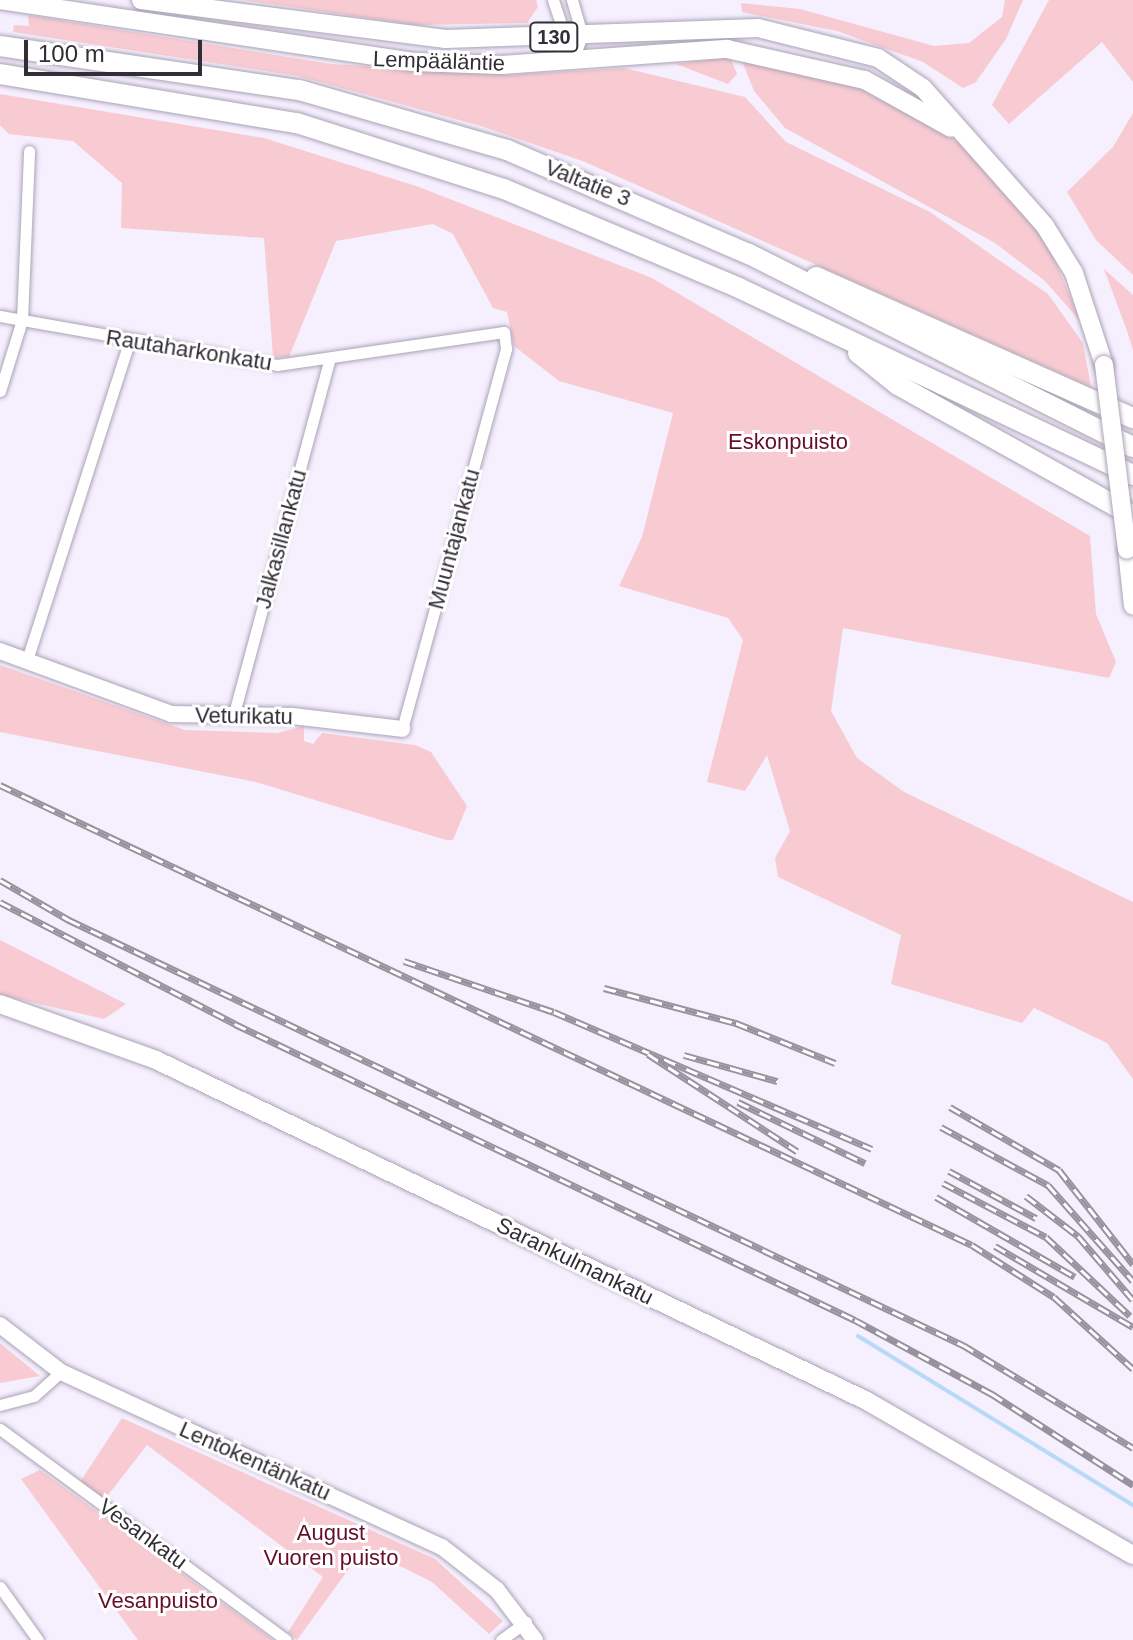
<!DOCTYPE html>
<html>
<head>
<meta charset="utf-8">
<style>
  body { margin:0 }
  #map { position:relative; width:1133px; height:1640px; overflow:hidden; background:#f5effe; font-family:Helvetica,sans-serif }
  div>[style] { position:absolute }
  .green>* { inset:0; background:#f8cbd2 }
  .stream>* { height:4px; margin:-2px; padding:0 2px; transform-origin:2px; border-radius:2px; background:#b8daf6 }
  .roads { filter:drop-shadow(0 0 2px #aba3b5) drop-shadow(0 0 2px #aba3b5) }
  .street>* { height:11px; margin:-5.5px; padding:0 5.5px; transform-origin:5.5px; border-radius:5.5px; background:#fff }
  .secondary>* { height:16px; margin:-8px; padding:0 8px; transform-origin:8px; border-radius:8px; background:#fff }
  .primary>* { height:18px; margin:-9px; padding:0 9px; transform-origin:9px; border-radius:9px; background:#fff }
  .highway>* { height:20px; margin:-10px; padding:0 10px; transform-origin:10px; border-radius:10px; background:#fff }
  .rail>* { height:7px; margin-top:-3.5px; transform-origin:0; background:repeating-linear-gradient(90deg,#fff 0 12px,#97929d 0 24px); box-sizing:border-box; border-block:2px solid #97929d }
  .bridges { filter:drop-shadow(0 0 2px #aba3b5) drop-shadow(0 0 2px #aba3b5) }
  .primary-bridge>* { height:18px; margin:-9px; padding:0 9px; transform-origin:9px; border-radius:9px; background:#fff }
  span { translate:-50% -50%; white-space:nowrap; text-align:center; line-height:1.15; -webkit-text-stroke:6px #fff; paint-order:stroke }
  .shield-label span { padding:2px 6px; background:#fff; border:2px solid; border-radius:6px; -webkit-text-stroke-width:0 }
  .shield-label { font-size:20px; color:#312e35; font-weight:700 }
  .street-label { font-size:22px; color:#312e35 }
  .park-label { font-size:22px; color:#650e2b }
  .scale { position:absolute; left:24px; top:40px; width:178px; height:36px; box-sizing:border-box; border:4px solid #312e35; border-top:0; padding-left:10px; font-size:24px; line-height:28px; white-space:nowrap; color:#312e35; -webkit-text-stroke:6px #fff; paint-order:stroke }
</style>
</head>
<body>
<div id="map">
  <div class="green">
    <div style="clip-path:polygon(243px 0,536px 0,538px 7px,527px 23px,415px 25px)"></div>
    <div style="clip-path:polygon(1005px 0,1023px 0,1006px 39px,976px 82px,963px 88px,923px 62px,837px 31px,742px 12px,741px 3px,800px 9px,934px 46px,969px 43px,1002px 17px)"></div>
    <div style="clip-path:polygon(1049px 0,1133px 0,1133px 82px,1102px 42px,1009px 124px,992px 105px)"></div>
    <div style="clip-path:polygon(28px 15px,331px 64px,509px 75px,624px 68px,745px 97px,786px 142px,930px 212px,1048px 294px,1083px 343px,1091px 387px,585px 162px,481px 126px,298px 76px,13px 32px,14px 25px,29px 26px)"></div>
    <div style="clip-path:polygon(730px 57px,737px 74px,728px 84px,676px 64px)"></div>
    <div style="clip-path:polygon(741px 58px,840px 78px,958px 142px,1047px 242px,1081px 322px,1045px 281px,995px 243px,785px 128px,754px 91px)"></div>
    <div style="clip-path:polygon(0 94px,264px 138px,419px 187px,652px 278px,1090px 536px,1096px 614px,1116px 662px,1109px 678px,843px 628px,831px 711px,857px 758px,904px 792px,1133px 902px,1133px 1079px,1107px 1043px,1034px 1008px,1022px 1023px,891px 984px,901px 935px,778px 877px,775px 858px,790px 831px,767px 755px,745px 791px,707px 782px,743px 640px,728px 618px,619px 586px,642px 537px,673px 413px,559px 381px,514px 346px,507px 312px,493px 308px,453px 234px,433px 224px,336px 241px,289px 357px,273px 357px,264px 238px,121px 228px,122px 183px,73px 141px,9px 134px,0 125px)"></div>
    <div style="clip-path:polygon(1133px 113px,1133px 275px,1096px 240px,1067px 192px,1113px 147px)"></div>
    <div style="clip-path:polygon(1104px 269px,1133px 295px,1133px 350px,1127px 331px)"></div>
    <div style="clip-path:polygon(0 665px,185px 730px,277px 733px,304px 726px,304px 741px,313px 744px,322px 733px,415px 745px,431px 752px,467px 806px,453px 840px,446px 840px,256px 782px,0 732px)"></div>
    <div style="clip-path:polygon(0 940px,126px 1004px,104px 1019px,0 995px)"></div>
    <div style="clip-path:polygon(0 1343px,40px 1376px,0 1383px)"></div>
    <div style="clip-path:polygon(122px 1418px,435px 1559px,503px 1621px,489px 1634px,432px 1582px,364px 1548px,297px 1640px,288px 1632px,323px 1577px,147px 1445px,105px 1499px,80px 1482px)"></div>
    <div style="clip-path:polygon(40px 1470px,269px 1637px,273px 1640px,138px 1640px,21px 1479px)"></div>
  </div>
  <div class="stream">
    <div style="left:858px;top:1336px;width:323px;rotate:31.6deg"></div>
  </div>
  <div class="roads">
    <div class="street">
      <div style="left:553px;top:0;width:63px;rotate:71.6deg"></div>
      <div style="left:572px;top:0;width:36px;rotate:74deg"></div>
      <div style="left:582px;top:35px;width:27px;rotate:110deg"></div>
      <div style="left:0;top:316px;width:281px;rotate:10deg"></div>
      <div style="left:277px;top:365px;width:229px;rotate:-8.3deg"></div>
      <div style="left:504px;top:332px;width:17px;rotate:83deg"></div>
      <div style="left:506px;top:349px;width:394px;rotate:105.3deg"></div>
      <div style="left:0;top:391px;width:74px;rotate:-72.8deg"></div>
      <div style="left:22px;top:320px;width:169px;rotate:-87.6deg"></div>
      <div style="left:27px;top:660px;width:336px;rotate:-72.2deg"></div>
      <div style="left:233px;top:717px;width:368px;rotate:-74.9deg"></div>
      <div style="left:0;top:1405px;width:35px;rotate:-15deg"></div>
      <div style="left:34px;top:1396px;width:36px;rotate:-42deg"></div>
      <div style="left:0;top:1429px;width:355px;rotate:36.4deg"></div>
      <div style="left:0;top:1587px;width:65px;rotate:54.4deg"></div>
      <div style="left:501px;top:1640px;width:31px;rotate:-36deg"></div>
    </div>
    <div class="secondary">
      <div style="left:0;top:651px;width:182px;rotate:20.2deg"></div>
      <div style="left:171px;top:714px;width:121px;rotate:0.9deg"></div>
      <div style="left:292px;top:716px;width:111px;rotate:6.7deg"></div>
      <div style="left:0;top:1325px;width:77px;rotate:37.6deg"></div>
      <div style="left:61px;top:1372px;width:419px;rotate:24.7deg"></div>
      <div style="left:442px;top:1547px;width:70px;rotate:38deg"></div>
      <div style="left:497px;top:1590px;width:63px;rotate:52.8deg"></div>
    </div>
    <div class="primary">
      <div style="left:0;top:0;width:418px;rotate:8.5deg"></div>
      <div style="left:413px;top:62px;width:89px;rotate:1.9deg"></div>
      <div style="left:502px;top:65px;width:226px;rotate:-4.1deg"></div>
      <div style="left:727px;top:49px;width:141px;rotate:12.7deg"></div>
      <div style="left:865px;top:80px;width:98px;rotate:29.2deg"></div>
      <div style="left:141px;top:0;width:307px;rotate:7.3deg"></div>
      <div style="left:446px;top:39px;width:312px;rotate:-2deg"></div>
      <div style="left:758px;top:28px;width:124px;rotate:14deg"></div>
      <div style="left:878px;top:58px;width:54px;rotate:33.7deg"></div>
      <div style="left:923px;top:88px;width:184px;rotate:48.5deg"></div>
      <div style="left:1045px;top:226px;width:55px;rotate:58.3deg"></div>
      <div style="left:1074px;top:273px;width:97px;rotate:71.9deg"></div>
      <div style="left:1127px;top:550px;width:56px;rotate:83.9deg"></div>
      <div style="left:0;top:1004px;width:166px;rotate:19.7deg"></div>
      <div style="left:156px;top:1060px;width:789px;rotate:25.62deg"></div>
      <div style="left:867px;top:1401px;width:307px;rotate:30.1deg"></div>
    </div>
    <div class="highway">
      <div style="left:0;top:46px;width:302px;rotate:8.4deg"></div>
      <div style="left:299px;top:90px;width:216px;rotate:16.1deg"></div>
      <div style="left:507px;top:150px;width:263px;rotate:23.3deg"></div>
      <div style="left:749px;top:254px;width:430px;rotate:26.7deg"></div>
      <div style="left:0;top:74px;width:301px;rotate:9.4deg"></div>
      <div style="left:297px;top:123px;width:217px;rotate:17.7deg"></div>
      <div style="left:504px;top:189px;width:255px;rotate:22.8deg"></div>
      <div style="left:739px;top:288px;width:436px;rotate:25.4deg"></div>
      <div style="left:816px;top:277px;width:347px;rotate:24deg"></div>
      <div style="left:858px;top:353px;width:51px;rotate:38.7deg"></div>
      <div style="left:898px;top:385px;width:269px;rotate:29.1deg"></div>
    </div>
  </div>
  <div class="rail">
    <div style="left:0;top:785px;width:1075px;rotate:25.33deg"></div>
    <div style="left:972px;top:1245px;width:97px;rotate:32.4deg"></div>
    <div style="left:1054px;top:1297px;width:107px;rotate:42.3deg"></div>
    <div style="left:0;top:880px;width:80px;rotate:30.1deg"></div>
    <div style="left:69px;top:920px;width:990px;rotate:25.43deg"></div>
    <div style="left:963px;top:1345px;width:199px;rotate:31.2deg"></div>
    <div style="left:0;top:902px;width:265px;rotate:27.4deg"></div>
    <div style="left:235px;top:1024px;width:687px;rotate:25.52deg"></div>
    <div style="left:855px;top:1320px;width:156px;rotate:28.4deg"></div>
    <div style="left:992px;top:1394px;width:168px;rotate:32.8deg"></div>
    <div style="left:404px;top:961px;width:158px;rotate:18.8deg"></div>
    <div style="left:554px;top:1012px;width:346px;rotate:23.3deg"></div>
    <div style="left:604px;top:988px;width:137px;rotate:14.9deg"></div>
    <div style="left:736px;top:1023px;width:107px;rotate:22deg"></div>
    <div style="left:648px;top:1054px;width:178px;rotate:33.1deg"></div>
    <div style="left:684px;top:1055px;width:97px;rotate:15.6deg"></div>
    <div style="left:738px;top:1102px;width:141px;rotate:25.7deg"></div>
    <div style="left:950px;top:1107px;width:126px;rotate:30deg"></div>
    <div style="left:1059px;top:1170px;width:120px;rotate:51.8deg"></div>
    <div style="left:941px;top:1127px;width:122px;rotate:28.5deg"></div>
    <div style="left:1048px;top:1185px;width:128px;rotate:48.5deg"></div>
    <div style="left:949px;top:1171px;width:99px;rotate:28.4deg"></div>
    <div style="left:943px;top:1183px;width:116px;rotate:27.7deg"></div>
    <div style="left:1046px;top:1237px;width:115px;rotate:43.2deg"></div>
    <div style="left:1026px;top:1196px;width:66px;rotate:37.6deg"></div>
    <div style="left:1078px;top:1236px;width:84px;rotate:49.3deg"></div>
    <div style="left:936px;top:1197px;width:160px;rotate:29.9deg"></div>
    <div style="left:995px;top:1246px;width:160px;rotate:30.4deg"></div>
  </div>
  <div class="bridges">
    <div class="primary-bridge">
      <div style="left:1104px;top:365px;width:186px;rotate:82.9deg"></div>
    </div>
  </div>
  <div class="shield-label">
    <span style="left:554px;top:37px">130</span>
  </div>
  <div class="street-label">
    <span style="left:439px;top:61px;rotate:2deg">Lempääläntie</span>
    <span style="left:588px;top:183px;rotate:22deg">Valtatie 3</span>
    <span style="left:189px;top:350px;rotate:9deg">Rautaharkonkatu</span>
    <span style="left:281px;top:539px;rotate:-75deg">Jalkasillankatu</span>
    <span style="left:454px;top:539px;rotate:-75deg">Muuntajankatu</span>
    <span style="left:244px;top:716px;rotate:1deg">Veturikatu</span>
    <span style="left:575px;top:1261px;rotate:26deg">Sarankulmankatu</span>
    <span style="left:255px;top:1461px;rotate:24deg">Lentokentänkatu</span>
    <span style="left:143px;top:1534px;rotate:36deg">Vesankatu</span>
  </div>
  <div class="park-label">
    <span style="left:788px;top:442px">Eskonpuisto</span>
    <span style="left:331px;top:1545px">August<br>Vuoren puisto</span>
    <span style="left:158px;top:1601px">Vesanpuisto</span>
  </div>
  <div class="scale">100 m</div>
</div>
</body>
</html>
